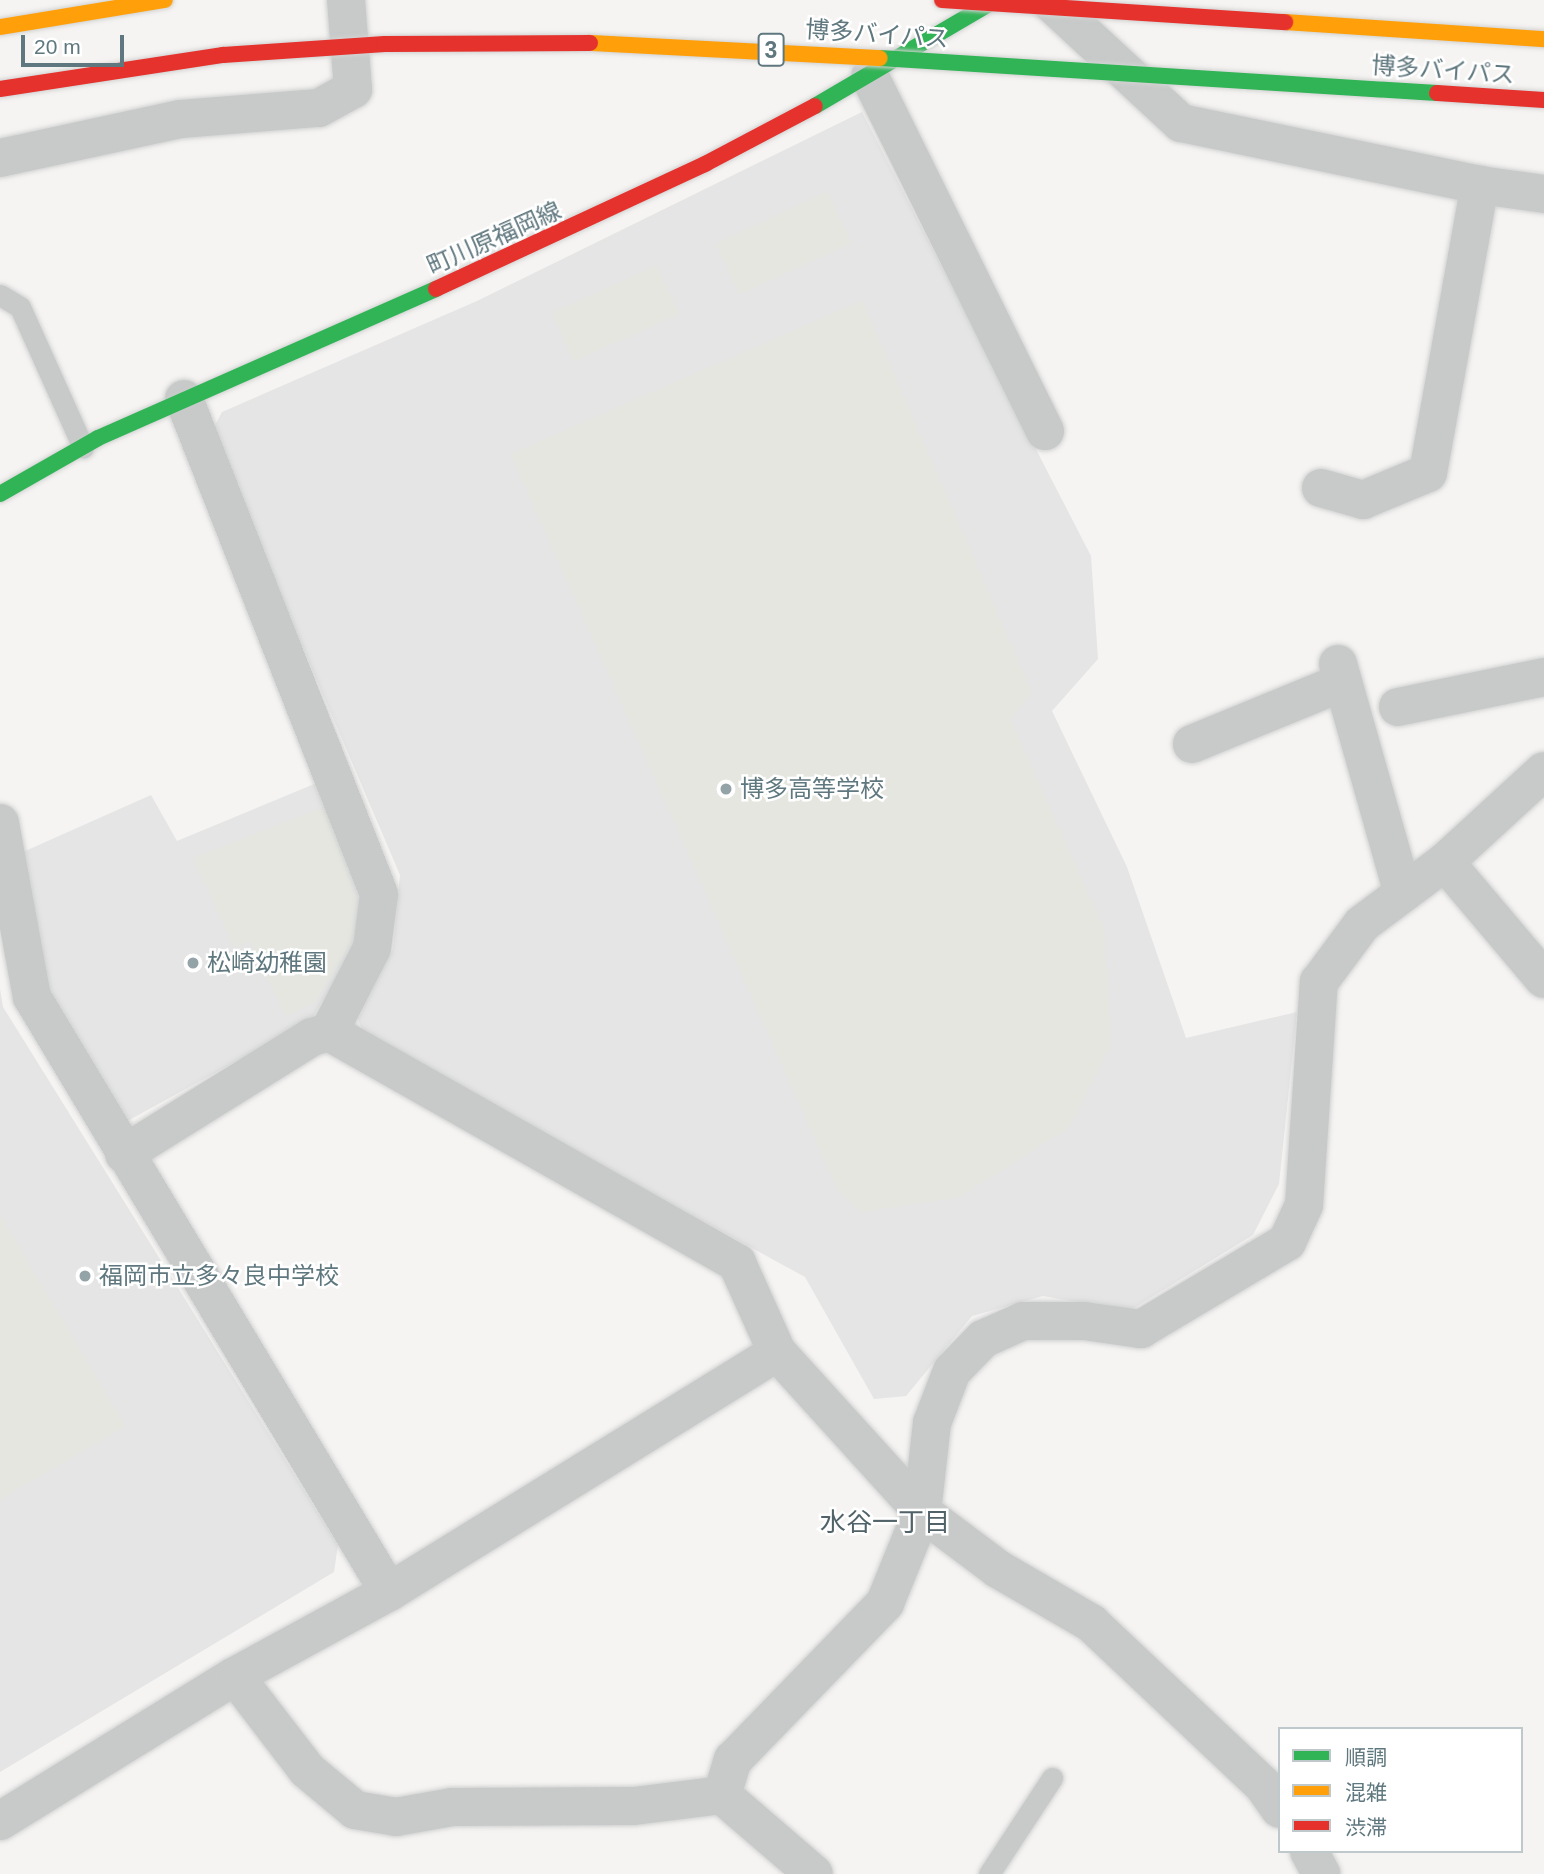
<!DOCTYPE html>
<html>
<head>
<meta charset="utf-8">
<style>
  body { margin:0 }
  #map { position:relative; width:1544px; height:1874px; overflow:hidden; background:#f5f4f2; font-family:Arial,"Noto Sans JP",sans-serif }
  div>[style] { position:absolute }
  .built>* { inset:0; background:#e4e5e4 }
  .green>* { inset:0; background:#e4e6df }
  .roads { filter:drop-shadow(0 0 2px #d1d2d2) drop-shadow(0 0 2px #d1d2d2) }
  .lane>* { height:21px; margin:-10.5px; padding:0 10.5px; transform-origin:10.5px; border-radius:10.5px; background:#c8caca }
  .street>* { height:38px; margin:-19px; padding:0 19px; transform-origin:19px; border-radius:19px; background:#c8caca }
  .fast>* { height:16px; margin:-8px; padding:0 8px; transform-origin:8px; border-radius:8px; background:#30b455 }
  .slow>* { height:16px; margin:-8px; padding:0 8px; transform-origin:8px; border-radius:8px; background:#ff9f0a }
  .jam>* { height:16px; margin:-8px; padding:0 8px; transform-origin:8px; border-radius:8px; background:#e5322d }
  .bridges { filter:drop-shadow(0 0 2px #d2d2d2) drop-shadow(0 0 2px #d2d2d2) }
  .fast-bridge>* { height:16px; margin:-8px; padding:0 8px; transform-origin:8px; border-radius:8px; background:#30b455 }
  .slow-bridge>* { height:16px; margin:-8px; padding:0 8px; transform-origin:8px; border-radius:8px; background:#ff9f0a }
  .jam-bridge>* { height:16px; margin:-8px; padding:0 8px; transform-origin:8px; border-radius:8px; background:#e5322d }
  .dots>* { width:19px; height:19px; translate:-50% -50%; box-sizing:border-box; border:4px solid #fff; border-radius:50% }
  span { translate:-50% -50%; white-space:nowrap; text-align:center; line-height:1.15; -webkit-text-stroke:5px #fff; paint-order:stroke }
  .shield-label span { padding:2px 5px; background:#fff; border:2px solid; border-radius:5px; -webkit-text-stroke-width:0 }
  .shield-label { font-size:23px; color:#5f777e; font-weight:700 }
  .street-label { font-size:24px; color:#5f777e }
  .poi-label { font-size:24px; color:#5f777e }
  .left { translate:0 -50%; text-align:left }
  .neighbourhood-label { font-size:26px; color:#516369 }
  .legend { position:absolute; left:1278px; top:1727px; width:245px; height:126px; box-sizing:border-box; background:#fff; border:2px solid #bfc9cb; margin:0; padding:9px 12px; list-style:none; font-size:21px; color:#5f777e }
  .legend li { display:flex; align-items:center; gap:14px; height:35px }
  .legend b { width:35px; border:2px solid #bfc9cb }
  .scale { position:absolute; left:21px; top:35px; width:103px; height:32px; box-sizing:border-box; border:4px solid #5f777e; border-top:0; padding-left:9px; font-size:21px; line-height:24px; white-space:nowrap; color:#5f777e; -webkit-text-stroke:5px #fff; paint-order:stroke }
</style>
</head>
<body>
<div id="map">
  <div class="built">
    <div style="clip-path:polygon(862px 112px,1091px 556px,1098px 659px,1052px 711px,1127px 867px,1186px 1038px,1297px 1012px,1279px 1184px,1253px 1235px,1129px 1311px,1043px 1296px,972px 1316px,906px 1396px,874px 1399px,805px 1277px,364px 1036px,358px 1019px,393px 949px,400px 875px,217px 446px,214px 427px,222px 412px,477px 301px)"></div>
    <div style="clip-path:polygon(319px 782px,362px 895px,364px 933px,311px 1020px,122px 1124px,44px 993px,23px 852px,151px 795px,177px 841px)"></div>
    <div style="clip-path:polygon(0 989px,3px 1007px,338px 1545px,334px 1572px,0 1772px)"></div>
  </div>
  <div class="green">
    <div style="clip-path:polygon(827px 192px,851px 243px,740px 294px,716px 244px)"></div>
    <div style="clip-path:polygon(656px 266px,679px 314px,574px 361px,552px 313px)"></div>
    <div style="clip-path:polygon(862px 301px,1031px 691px,1010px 719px,1104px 929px,1111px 1044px,1068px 1128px,959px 1197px,861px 1212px,838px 1190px,511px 454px)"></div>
    <div style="clip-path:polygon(326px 807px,355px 898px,352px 940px,316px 1001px,286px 1016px,250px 941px,235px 948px,193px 858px)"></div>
    <div style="clip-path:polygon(0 1216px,125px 1426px,0 1499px)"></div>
  </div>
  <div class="roads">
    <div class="lane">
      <div style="left:0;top:295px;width:23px;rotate:31deg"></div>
      <div style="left:20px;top:307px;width:154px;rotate:65.8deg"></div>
      <div style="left:989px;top:1874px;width:115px;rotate:-56.7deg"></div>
    </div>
    <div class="street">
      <div style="left:1048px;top:0;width:181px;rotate:42.8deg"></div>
      <div style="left:1181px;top:123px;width:305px;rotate:11.7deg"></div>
      <div style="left:1480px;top:185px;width:65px;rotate:8deg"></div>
      <div style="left:870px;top:77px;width:395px;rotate:63.7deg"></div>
      <div style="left:0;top:158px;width:185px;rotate:-12.2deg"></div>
      <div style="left:181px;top:119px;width:138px;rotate:-4.6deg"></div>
      <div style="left:319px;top:108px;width:39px;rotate:-29deg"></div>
      <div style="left:353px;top:89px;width:89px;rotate:-94.5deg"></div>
      <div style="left:1321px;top:488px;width:44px;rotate:15.9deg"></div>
      <div style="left:1363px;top:500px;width:70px;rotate:-22.6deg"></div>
      <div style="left:1428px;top:473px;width:293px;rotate:-79.8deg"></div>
      <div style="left:1338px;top:664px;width:238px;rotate:74.2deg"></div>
      <div style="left:1398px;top:707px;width:149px;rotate:-11.6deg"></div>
      <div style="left:1192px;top:744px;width:163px;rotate:-22.3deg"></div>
      <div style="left:0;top:823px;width:177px;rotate:79.6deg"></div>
      <div style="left:32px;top:997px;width:694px;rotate:59.04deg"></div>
      <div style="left:1445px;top:862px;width:153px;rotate:49.8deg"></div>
      <div style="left:329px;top:1032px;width:469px;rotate:29.5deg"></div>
      <div style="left:737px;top:1263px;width:98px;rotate:65.8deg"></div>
      <div style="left:124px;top:1154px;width:221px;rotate:-31.9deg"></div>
      <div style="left:312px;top:1037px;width:18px;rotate:-16deg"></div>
      <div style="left:329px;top:1032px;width:94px;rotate:-62.9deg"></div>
      <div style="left:372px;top:948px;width:54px;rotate:-82.6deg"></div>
      <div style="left:379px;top:894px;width:532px;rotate:-111.5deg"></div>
      <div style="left:235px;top:1676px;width:118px;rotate:52.5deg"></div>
      <div style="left:307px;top:1770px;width:62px;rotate:39.8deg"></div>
      <div style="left:355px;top:1810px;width:42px;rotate:9.7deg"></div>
      <div style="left:396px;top:1817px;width:57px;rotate:-10.1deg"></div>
      <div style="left:452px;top:1807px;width:182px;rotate:-0.3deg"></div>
      <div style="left:634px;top:1806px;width:89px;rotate:-7.1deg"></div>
      <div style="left:722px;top:1795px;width:121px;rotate:40.7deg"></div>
      <div style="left:722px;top:1795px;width:37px;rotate:-73deg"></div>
      <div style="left:733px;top:1760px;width:219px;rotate:-45.9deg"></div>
      <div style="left:885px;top:1603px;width:98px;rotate:-67.9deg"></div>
      <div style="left:922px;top:1512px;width:90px;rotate:-83.6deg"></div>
      <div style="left:932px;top:1423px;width:56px;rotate:-69deg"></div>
      <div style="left:952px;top:1371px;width:45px;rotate:-45.9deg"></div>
      <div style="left:983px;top:1339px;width:44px;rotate:-24.2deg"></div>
      <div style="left:1023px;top:1321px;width:61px"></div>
      <div style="left:1084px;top:1321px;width:58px;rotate:8deg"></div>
      <div style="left:1141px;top:1329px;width:170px;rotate:-30.8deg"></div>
      <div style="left:1287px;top:1242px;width:41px;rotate:-65.3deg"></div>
      <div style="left:1304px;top:1205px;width:224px;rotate:-86.2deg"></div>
      <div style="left:1319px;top:982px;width:72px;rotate:-53.4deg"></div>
      <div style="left:1362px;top:924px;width:104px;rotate:-36.8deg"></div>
      <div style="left:1445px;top:862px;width:134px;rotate:-42.6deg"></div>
      <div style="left:0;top:1821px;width:276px;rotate:-31.7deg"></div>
      <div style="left:235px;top:1676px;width:175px;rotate:-28.6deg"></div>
      <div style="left:389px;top:1592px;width:456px;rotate:-31.7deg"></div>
      <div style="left:777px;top:1352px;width:216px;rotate:47.8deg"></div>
      <div style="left:922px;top:1512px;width:95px;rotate:36.9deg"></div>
      <div style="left:998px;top:1569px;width:108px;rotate:30.1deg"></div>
      <div style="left:1091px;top:1623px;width:236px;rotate:43.3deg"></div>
      <div style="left:1263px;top:1785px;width:29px;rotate:55deg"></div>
      <div style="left:1309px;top:1851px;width:26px;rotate:62deg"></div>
    </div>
    <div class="fast">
      <div style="left:815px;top:106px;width:210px;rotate:-30.4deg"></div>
      <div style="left:0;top:494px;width:113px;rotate:-29.7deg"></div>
      <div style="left:98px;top:438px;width:369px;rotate:-23.8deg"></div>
    </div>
    <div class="slow">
      <div style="left:0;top:27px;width:167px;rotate:-9.3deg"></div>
    </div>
    <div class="jam">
      <div style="left:436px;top:289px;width:297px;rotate:-24.9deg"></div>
      <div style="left:705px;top:164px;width:124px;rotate:-27.8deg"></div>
    </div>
  </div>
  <div class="bridges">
    <div class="fast-bridge">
      <div style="left:880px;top:58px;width:558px;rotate:3.6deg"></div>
    </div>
    <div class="slow-bridge">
      <div style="left:1285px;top:22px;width:260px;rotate:3.8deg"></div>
      <div style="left:590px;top:43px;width:290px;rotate:3deg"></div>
    </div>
    <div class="jam-bridge">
      <div style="left:942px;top:0;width:344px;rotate:3.7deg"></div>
      <div style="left:0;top:89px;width:226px;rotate:-8.7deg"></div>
      <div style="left:223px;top:55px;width:162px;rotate:-3.9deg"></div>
      <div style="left:385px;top:44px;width:205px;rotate:-0.3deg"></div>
      <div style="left:1437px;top:93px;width:107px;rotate:3.7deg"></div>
    </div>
  </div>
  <div class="dots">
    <div style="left:726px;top:789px;background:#94a3a7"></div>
    <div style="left:193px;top:963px;background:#94a3a7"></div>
    <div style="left:85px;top:1276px;background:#94a3a7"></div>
  </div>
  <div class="shield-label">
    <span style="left:771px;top:50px">3</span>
  </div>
  <div class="street-label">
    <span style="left:877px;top:34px;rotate:4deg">博多バイパス</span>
    <span style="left:1443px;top:70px;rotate:4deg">博多バイパス</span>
    <span style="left:494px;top:238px;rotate:-24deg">町川原福岡線</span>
  </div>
  <div class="poi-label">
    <span class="left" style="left:740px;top:789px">博多高等学校</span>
    <span class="left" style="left:207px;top:963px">松崎幼稚園</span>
    <span class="left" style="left:99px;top:1276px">福岡市立多々良中学校</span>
  </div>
  <div class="neighbourhood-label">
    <span style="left:885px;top:1523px">水谷一丁目</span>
  </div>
  <ul class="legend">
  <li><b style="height:9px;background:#30b455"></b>順調</li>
  <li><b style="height:9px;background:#ff9f0a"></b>混雑</li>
  <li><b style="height:9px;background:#e5322d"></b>渋滞</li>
  </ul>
  <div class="scale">20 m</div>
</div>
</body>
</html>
